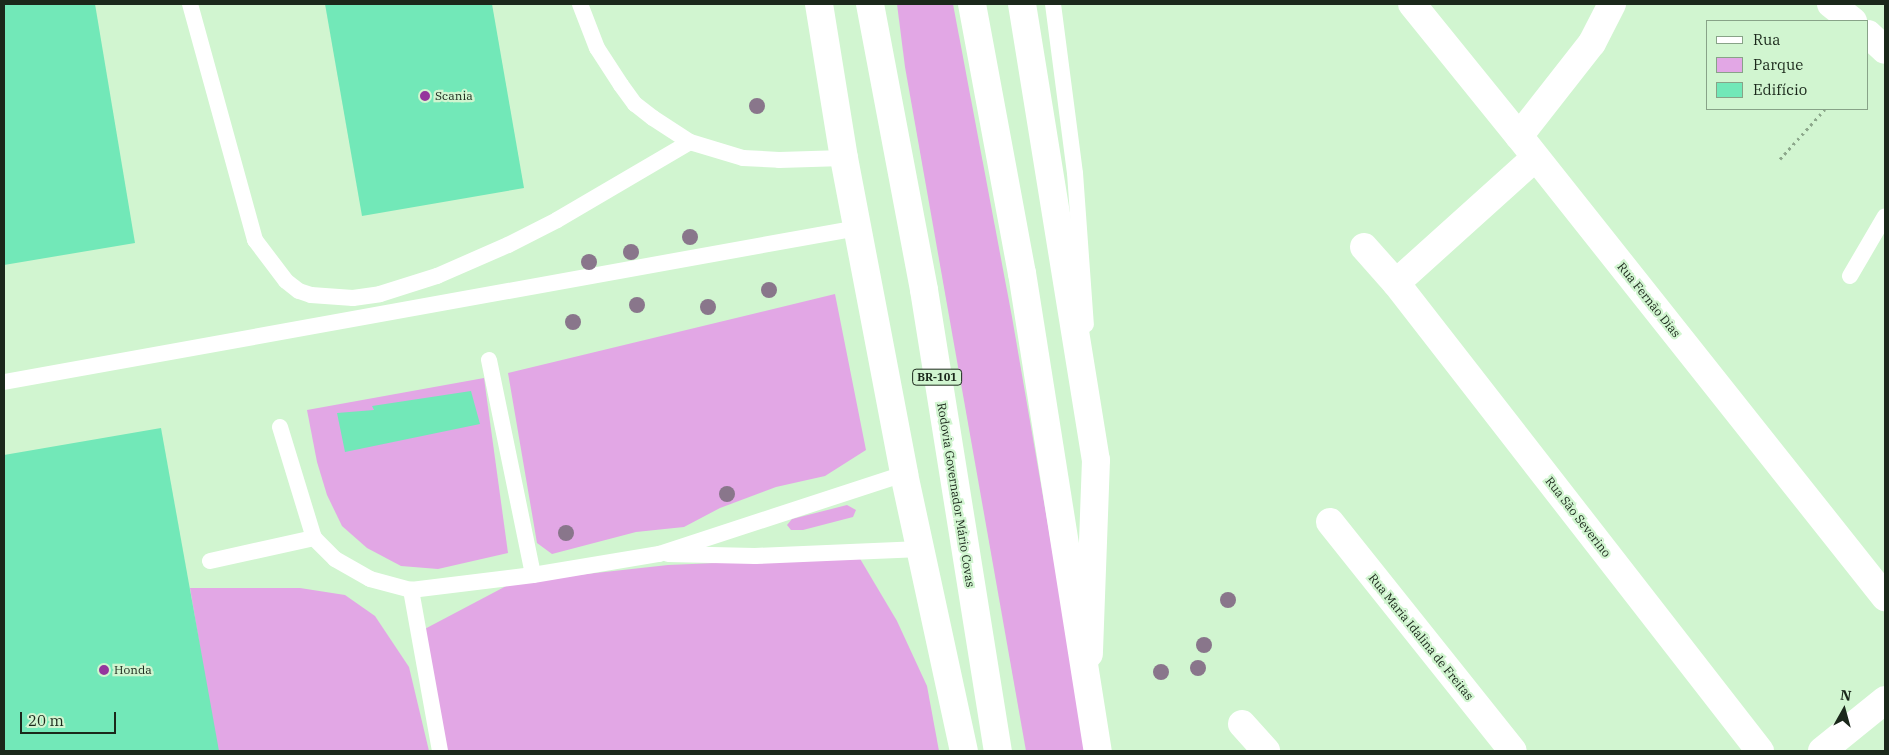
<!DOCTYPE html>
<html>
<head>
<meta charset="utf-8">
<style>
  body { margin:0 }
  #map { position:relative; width:1889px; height:755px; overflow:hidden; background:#d1f5d0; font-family:"IBM Plex Serif",serif }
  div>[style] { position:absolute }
  .green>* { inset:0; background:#e2a7e5 }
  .building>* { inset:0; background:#72e8b8 }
  .path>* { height:3px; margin-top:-1.5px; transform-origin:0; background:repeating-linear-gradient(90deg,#8ca78b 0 2.5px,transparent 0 6.5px) }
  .lane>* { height:16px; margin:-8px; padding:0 8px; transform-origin:8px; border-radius:8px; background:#fff }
  .street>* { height:28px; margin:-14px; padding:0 14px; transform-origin:14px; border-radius:14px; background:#fff }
  .secondary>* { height:28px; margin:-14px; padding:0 14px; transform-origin:14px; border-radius:14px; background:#fff }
  .highway>* { height:28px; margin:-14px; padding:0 14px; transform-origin:14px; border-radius:14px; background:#fff }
  .trees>* { width:16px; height:16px; margin:-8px; border-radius:50%; background:#89768b }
  .dots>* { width:14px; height:14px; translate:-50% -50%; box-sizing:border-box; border:2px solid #d1f5d0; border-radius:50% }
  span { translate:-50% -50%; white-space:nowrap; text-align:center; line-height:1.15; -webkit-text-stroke:4.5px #d1f5d0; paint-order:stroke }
  .shield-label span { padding:1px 4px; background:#d1f5d0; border:1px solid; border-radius:4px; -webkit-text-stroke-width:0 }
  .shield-label { font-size:11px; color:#1b281b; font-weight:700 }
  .poi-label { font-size:12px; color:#1b281b }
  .left { translate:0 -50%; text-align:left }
  .street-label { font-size:12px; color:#1b281b }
  .frame { position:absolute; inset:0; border:5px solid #1b281b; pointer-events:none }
  .legend { position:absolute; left:1706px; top:20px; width:162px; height:90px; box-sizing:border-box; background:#d1f5d0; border:1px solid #88a388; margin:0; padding:6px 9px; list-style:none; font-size:15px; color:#1b281b }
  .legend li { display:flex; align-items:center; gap:10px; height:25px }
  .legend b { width:25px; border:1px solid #88a388 }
  .north { position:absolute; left:1819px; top:685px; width:50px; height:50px; -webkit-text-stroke:4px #d1f5d0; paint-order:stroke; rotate:7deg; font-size:14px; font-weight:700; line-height:20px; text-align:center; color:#1b281b }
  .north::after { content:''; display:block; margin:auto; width:18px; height:22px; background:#1b281b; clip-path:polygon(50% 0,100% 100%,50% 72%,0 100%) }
  .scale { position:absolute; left:20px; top:712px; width:96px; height:22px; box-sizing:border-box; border:2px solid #1b281b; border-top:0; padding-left:6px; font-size:15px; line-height:18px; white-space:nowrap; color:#1b281b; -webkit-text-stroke:4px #d1f5d0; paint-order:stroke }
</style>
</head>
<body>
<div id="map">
  <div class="green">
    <div style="clip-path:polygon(897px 4px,953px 4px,1012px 317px,1087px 751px,1026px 751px,905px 67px)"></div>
    <div style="clip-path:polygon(835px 294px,866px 450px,825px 476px,776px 487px,720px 508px,684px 527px,636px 532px,552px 554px,537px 543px,508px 373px)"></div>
    <div style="clip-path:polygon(484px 378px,508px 553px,438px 569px,401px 566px,367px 548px,342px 526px,327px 495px,317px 462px,307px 410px)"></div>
    <div style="clip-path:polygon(847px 505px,856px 510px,853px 517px,803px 530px,791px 530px,787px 525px,792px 519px)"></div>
    <div style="clip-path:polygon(859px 557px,897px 621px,927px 686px,939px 751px,441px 751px,419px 632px,514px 582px,668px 565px)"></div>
    <div style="clip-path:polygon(190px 588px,300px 588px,345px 595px,375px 616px,409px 667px,429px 751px,217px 751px)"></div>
  </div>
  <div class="building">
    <div style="clip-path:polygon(4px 4px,95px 4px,135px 243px,4px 265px)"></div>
    <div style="clip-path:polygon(325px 4px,492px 4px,524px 188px,362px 216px)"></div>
    <div style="clip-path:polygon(471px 391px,480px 424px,345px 452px,337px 413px,374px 410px,372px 406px)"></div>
    <div style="clip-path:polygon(161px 428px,219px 751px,4px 751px,4px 455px)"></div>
  </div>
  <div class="path">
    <div style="left:1780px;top:159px;width:67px;rotate:-48deg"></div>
  </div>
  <div class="lane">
    <div style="left:190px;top:4px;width:245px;rotate:74.6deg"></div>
    <div style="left:255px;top:240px;width:51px;rotate:52.9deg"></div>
    <div style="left:286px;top:281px;width:16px;rotate:38deg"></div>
    <div style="left:299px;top:291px;width:13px;rotate:18deg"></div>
    <div style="left:311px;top:295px;width:42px;rotate:4.1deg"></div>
    <div style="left:353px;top:298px;width:27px;rotate:-8deg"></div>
    <div style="left:380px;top:294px;width:60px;rotate:-17.5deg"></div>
    <div style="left:437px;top:276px;width:77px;rotate:-23.6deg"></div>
    <div style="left:508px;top:245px;width:55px;rotate:-27deg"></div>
    <div style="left:557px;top:220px;width:154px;rotate:-30.4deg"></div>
    <div style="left:580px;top:4px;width:47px;rotate:68.9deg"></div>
    <div style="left:597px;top:48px;width:44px;rotate:57deg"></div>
    <div style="left:621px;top:85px;width:24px;rotate:54deg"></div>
    <div style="left:635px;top:104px;width:23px;rotate:38deg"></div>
    <div style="left:653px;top:118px;width:44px;rotate:33deg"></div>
    <div style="left:690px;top:142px;width:55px;rotate:16.8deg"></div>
    <div style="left:743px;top:158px;width:36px;rotate:3deg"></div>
    <div style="left:779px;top:160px;width:65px;rotate:-1.8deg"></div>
    <div style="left:1053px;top:4px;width:170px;rotate:82.6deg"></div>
    <div style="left:1075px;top:173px;width:152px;rotate:85.9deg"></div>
    <div style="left:1850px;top:276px;width:69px;rotate:-59.7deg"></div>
    <div style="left:489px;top:360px;width:219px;rotate:78.4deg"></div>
    <div style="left:4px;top:382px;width:867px;rotate:-10.23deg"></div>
    <div style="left:280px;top:427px;width:116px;rotate:73deg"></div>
    <div style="left:668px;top:554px;width:87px;rotate:1.3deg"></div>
    <div style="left:755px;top:556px;width:166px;rotate:-2.4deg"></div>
    <div style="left:210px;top:561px;width:107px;rotate:-12.5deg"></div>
    <div style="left:314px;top:538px;width:30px;rotate:45deg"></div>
    <div style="left:335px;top:559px;width:40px;rotate:29.7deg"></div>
    <div style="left:370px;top:579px;width:42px;rotate:15deg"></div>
    <div style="left:440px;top:751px;width:164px;rotate:-100.2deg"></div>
    <div style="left:411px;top:590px;width:123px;rotate:-7deg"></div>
    <div style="left:533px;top:575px;width:128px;rotate:-9.5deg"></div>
    <div style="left:659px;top:554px;width:258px;rotate:-18.1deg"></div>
  </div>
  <div class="street">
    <div style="left:1412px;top:4px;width:170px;rotate:51deg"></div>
    <div style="left:1519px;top:136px;width:589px;rotate:51.55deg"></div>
    <div style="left:1519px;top:136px;width:118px;rotate:-51.9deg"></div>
    <div style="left:1592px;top:43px;width:44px;rotate:-62.9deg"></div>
    <div style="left:1364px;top:247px;width:48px;rotate:48.4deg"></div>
    <div style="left:1396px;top:283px;width:593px;rotate:52.13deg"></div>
    <div style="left:1396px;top:283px;width:187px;rotate:-42deg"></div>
    <div style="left:1330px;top:522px;width:293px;rotate:51.4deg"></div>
    <div style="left:1242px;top:724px;width:36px;rotate:48deg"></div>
    <div style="left:1822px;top:751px;width:81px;rotate:-39deg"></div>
  </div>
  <div class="secondary">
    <div style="left:819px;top:4px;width:156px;rotate:80.8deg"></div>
    <div style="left:844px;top:158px;width:322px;rotate:79.2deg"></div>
    <div style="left:904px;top:474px;width:283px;rotate:77.8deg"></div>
    <div style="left:1022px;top:4px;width:462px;rotate:80.8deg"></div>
    <div style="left:1096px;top:460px;width:194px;rotate:92.1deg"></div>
    <div style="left:1831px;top:4px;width:28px;rotate:38deg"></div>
    <div style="left:1868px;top:34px;width:23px;rotate:43deg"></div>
  </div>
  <div class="highway">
    <div style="left:870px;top:4px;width:291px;rotate:79.3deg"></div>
    <div style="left:924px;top:290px;width:467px;rotate:80.9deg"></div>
    <div style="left:972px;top:4px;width:274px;rotate:79.5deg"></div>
    <div style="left:1022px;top:273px;width:484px;rotate:81deg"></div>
  </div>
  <div class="trees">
    <div style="left:757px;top:106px"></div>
    <div style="left:690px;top:237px"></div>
    <div style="left:631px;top:252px"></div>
    <div style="left:589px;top:262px"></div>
    <div style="left:769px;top:290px"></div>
    <div style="left:637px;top:305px"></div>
    <div style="left:708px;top:307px"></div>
    <div style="left:573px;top:322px"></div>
    <div style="left:727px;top:494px"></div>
    <div style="left:566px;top:533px"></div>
    <div style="left:1228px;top:600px"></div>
    <div style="left:1204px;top:645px"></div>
    <div style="left:1198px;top:668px"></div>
    <div style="left:1161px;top:672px"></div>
  </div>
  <div class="dots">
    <div style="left:425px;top:96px;background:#95359d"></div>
    <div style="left:104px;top:670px;background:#95359d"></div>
  </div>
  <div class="shield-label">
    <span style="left:937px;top:377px">BR-101</span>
  </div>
  <div class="poi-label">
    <span class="left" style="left:435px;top:96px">Scania</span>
    <span class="left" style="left:114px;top:670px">Honda</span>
  </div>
  <div class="street-label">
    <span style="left:1649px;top:300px;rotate:51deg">Rua Fernão Dias</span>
    <span style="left:956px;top:495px;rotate:81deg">Rodovia Governador Mário Covas</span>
    <span style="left:1578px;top:517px;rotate:52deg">Rua São Severino</span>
    <span style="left:1421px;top:637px;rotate:51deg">Rua Maria Idalina de Freitas</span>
  </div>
  <div class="frame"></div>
  <ul class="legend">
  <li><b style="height:6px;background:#fff"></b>Rua</li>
  <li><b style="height:14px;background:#e2a7e5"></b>Parque</li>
  <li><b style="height:14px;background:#72e8b8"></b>Edifício</li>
  </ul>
  <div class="north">N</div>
  <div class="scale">20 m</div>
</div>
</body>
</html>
